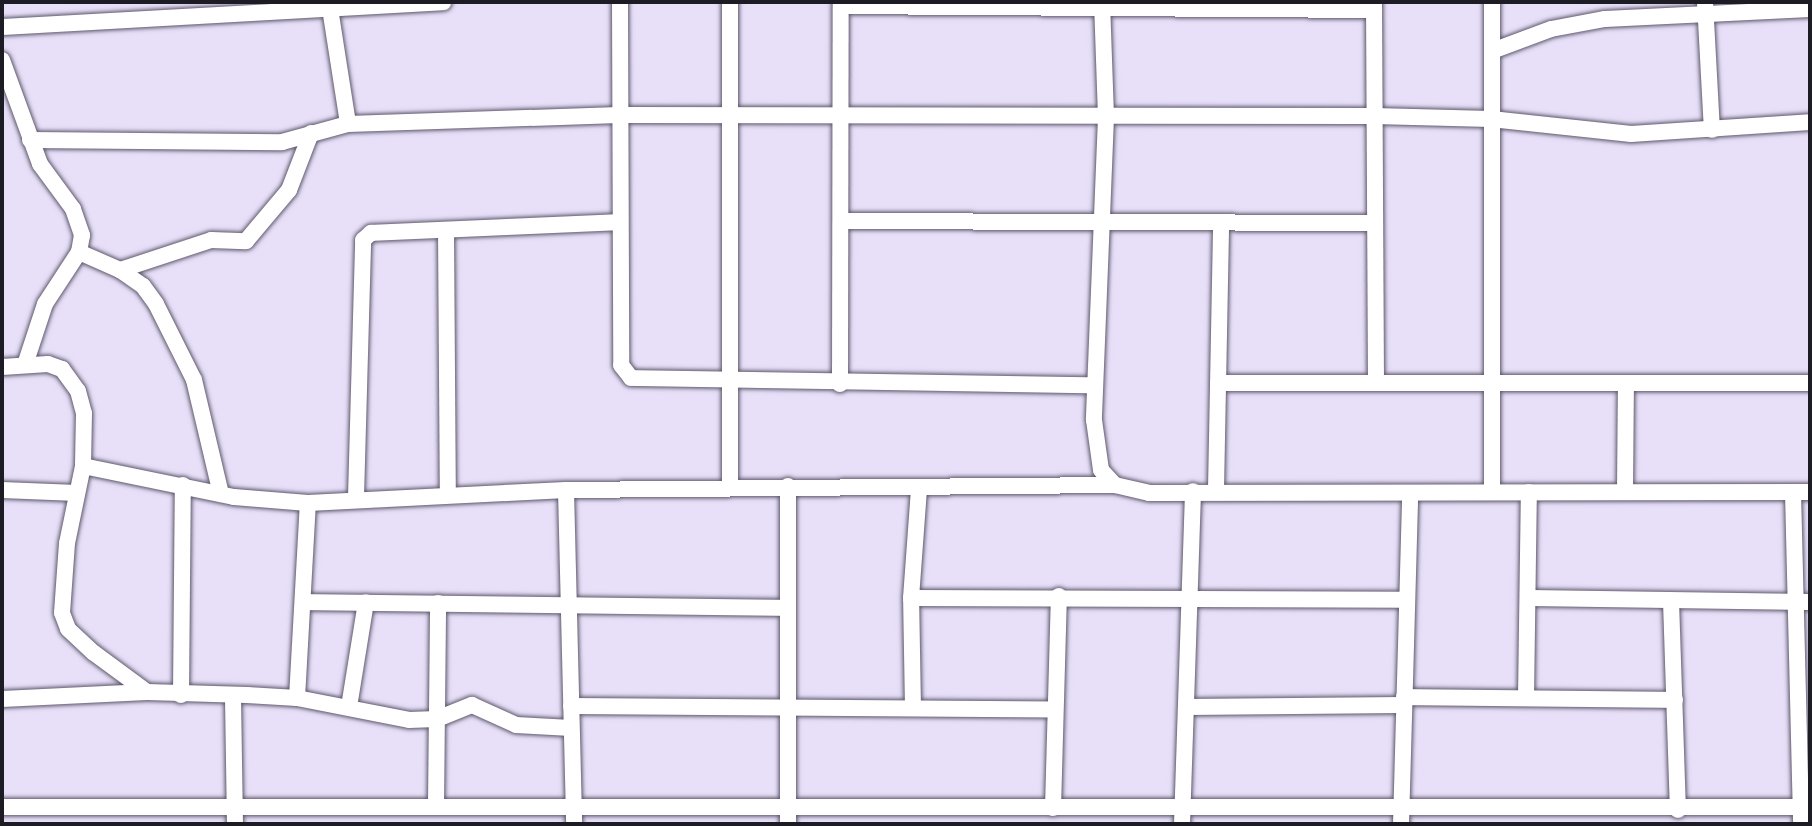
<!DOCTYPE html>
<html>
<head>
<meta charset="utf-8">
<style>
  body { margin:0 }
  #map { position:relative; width:1812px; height:826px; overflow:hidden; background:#e8e0f9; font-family:"Exo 2",sans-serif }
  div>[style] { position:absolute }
  .roads { filter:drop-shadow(0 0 2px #5e586c) drop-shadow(0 0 2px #5e586c) }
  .minor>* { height:16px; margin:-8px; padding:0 8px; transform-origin:8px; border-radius:8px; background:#fff }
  span { translate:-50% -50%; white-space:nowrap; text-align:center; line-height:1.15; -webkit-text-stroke:7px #f4effe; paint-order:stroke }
  .frame { position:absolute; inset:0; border:4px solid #1d1b23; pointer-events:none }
</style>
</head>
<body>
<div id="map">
  <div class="roads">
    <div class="minor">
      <div style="left:329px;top:2px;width:123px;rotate:81.1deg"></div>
      <div style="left:620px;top:2px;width:363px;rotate:89.8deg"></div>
      <div style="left:621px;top:365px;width:16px;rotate:52deg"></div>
      <div style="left:631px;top:378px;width:464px;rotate:0.9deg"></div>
      <div style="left:730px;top:2px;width:485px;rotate:90deg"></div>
      <div style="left:1102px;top:2px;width:115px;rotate:88deg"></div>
      <div style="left:1106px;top:117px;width:303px;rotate:92.3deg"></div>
      <div style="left:1094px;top:420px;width:50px;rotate:82deg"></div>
      <div style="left:1101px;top:470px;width:21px;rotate:47deg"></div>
      <div style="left:1115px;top:485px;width:35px;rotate:13deg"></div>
      <div style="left:1149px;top:493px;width:661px;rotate:-0.09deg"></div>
      <div style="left:1374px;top:2px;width:378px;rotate:89.7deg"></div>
      <div style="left:1492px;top:2px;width:490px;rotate:90deg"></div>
      <div style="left:1705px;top:2px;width:128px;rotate:86.9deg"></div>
      <div style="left:841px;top:6px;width:533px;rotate:0.43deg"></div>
      <div style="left:2px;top:27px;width:442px;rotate:-3.2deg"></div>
      <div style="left:1492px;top:51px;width:63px;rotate:-20.4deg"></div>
      <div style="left:1551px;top:29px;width:55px;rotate:-10.5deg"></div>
      <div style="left:1605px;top:19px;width:205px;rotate:-2.8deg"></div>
      <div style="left:2px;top:60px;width:111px;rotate:69.9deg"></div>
      <div style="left:40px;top:164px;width:56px;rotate:53.7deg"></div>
      <div style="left:73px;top:209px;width:28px;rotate:71deg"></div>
      <div style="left:82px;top:235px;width:17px;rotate:100deg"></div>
      <div style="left:79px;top:252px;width:62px;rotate:123.2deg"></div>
      <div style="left:45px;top:304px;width:64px;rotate:108.2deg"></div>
      <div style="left:30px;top:140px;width:252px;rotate:0.5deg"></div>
      <div style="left:282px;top:142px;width:68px;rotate:-15.3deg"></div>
      <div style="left:348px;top:124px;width:271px;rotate:-1.9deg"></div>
      <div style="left:619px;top:115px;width:755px;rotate:0.08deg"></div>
      <div style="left:1374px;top:116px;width:117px;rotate:1.5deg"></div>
      <div style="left:1491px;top:119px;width:141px;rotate:6.1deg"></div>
      <div style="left:1631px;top:134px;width:179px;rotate:-3.8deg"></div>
      <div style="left:842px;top:221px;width:532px;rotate:0.22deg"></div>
      <div style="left:446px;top:231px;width:264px;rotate:89.6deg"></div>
      <div style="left:79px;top:252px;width:45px;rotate:23.7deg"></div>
      <div style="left:120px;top:270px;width:28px;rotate:35deg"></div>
      <div style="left:143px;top:286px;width:22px;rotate:54deg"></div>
      <div style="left:156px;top:304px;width:85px;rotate:63.4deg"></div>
      <div style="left:194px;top:380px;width:117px;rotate:76.7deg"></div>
      <div style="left:120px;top:270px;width:96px;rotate:-18.2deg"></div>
      <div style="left:211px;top:240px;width:35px;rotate:2deg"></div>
      <div style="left:246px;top:241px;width:67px;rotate:-49.9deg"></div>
      <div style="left:289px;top:190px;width:61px;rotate:-68.9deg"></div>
      <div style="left:2px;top:367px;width:46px;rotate:-3.7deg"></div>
      <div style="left:48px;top:364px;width:15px;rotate:20deg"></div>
      <div style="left:62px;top:369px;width:27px;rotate:54deg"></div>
      <div style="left:78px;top:391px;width:23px;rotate:75deg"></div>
      <div style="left:84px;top:413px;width:53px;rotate:91.1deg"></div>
      <div style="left:83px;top:466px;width:79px;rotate:101.7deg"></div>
      <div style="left:67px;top:543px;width:70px;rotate:94.1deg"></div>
      <div style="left:62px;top:613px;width:17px;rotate:69deg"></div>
      <div style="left:68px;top:629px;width:35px;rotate:43deg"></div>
      <div style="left:94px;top:653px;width:66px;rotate:36.3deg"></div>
      <div style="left:1218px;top:383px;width:592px"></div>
      <div style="left:840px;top:384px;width:382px;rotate:-89.9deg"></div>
      <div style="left:83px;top:466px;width:154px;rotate:11.6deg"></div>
      <div style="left:234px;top:497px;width:74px;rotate:4.6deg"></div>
      <div style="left:308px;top:503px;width:258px;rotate:-2.9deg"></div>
      <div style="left:566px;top:490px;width:549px;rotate:-0.52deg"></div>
      <div style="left:2px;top:490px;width:75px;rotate:2.3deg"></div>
      <div style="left:566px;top:490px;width:334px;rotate:88.6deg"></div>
      <div style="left:1216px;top:490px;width:266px;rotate:-88.9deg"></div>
      <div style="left:1625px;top:491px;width:108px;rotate:-89.5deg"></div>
      <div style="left:1793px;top:492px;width:332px;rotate:88.6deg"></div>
      <div style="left:356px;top:497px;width:257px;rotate:-88.4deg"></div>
      <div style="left:363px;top:240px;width:11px;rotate:-41deg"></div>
      <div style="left:371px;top:233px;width:249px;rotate:-2.5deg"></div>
      <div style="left:911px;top:598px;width:495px;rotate:0.2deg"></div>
      <div style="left:1530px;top:598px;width:278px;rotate:0.8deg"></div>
      <div style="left:1671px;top:601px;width:209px;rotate:88.1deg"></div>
      <div style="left:304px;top:602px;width:484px;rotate:0.7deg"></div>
      <div style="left:181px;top:695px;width:210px;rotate:-89.5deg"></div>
      <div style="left:233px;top:697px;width:127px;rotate:89.1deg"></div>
      <div style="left:1404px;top:697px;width:271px;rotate:0.6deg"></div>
      <div style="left:297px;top:698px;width:195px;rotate:-86.8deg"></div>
      <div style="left:1526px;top:698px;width:206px;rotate:-89.2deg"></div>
      <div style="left:2px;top:699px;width:145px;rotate:-2.8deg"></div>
      <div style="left:147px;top:692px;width:100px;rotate:1.7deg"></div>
      <div style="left:247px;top:695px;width:50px;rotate:3.4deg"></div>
      <div style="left:297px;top:698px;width:114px;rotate:11.1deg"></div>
      <div style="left:409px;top:720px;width:28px;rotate:-2deg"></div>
      <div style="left:437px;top:719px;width:38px;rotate:-22deg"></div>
      <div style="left:472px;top:705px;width:48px;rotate:24.4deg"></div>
      <div style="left:516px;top:725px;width:55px;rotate:3.1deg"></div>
      <div style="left:571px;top:706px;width:484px;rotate:0.4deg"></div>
      <div style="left:349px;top:707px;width:106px;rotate:-80.8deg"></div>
      <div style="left:1186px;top:707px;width:217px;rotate:-0.5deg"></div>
      <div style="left:913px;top:708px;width:110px;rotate:-91deg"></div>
      <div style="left:911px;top:598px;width:110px;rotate:-85.8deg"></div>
      <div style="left:436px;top:805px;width:202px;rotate:-89.4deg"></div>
      <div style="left:2px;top:807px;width:1808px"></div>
      <div style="left:1053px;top:808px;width:212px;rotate:-88.4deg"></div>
      <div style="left:788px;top:824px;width:338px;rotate:-90deg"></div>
      <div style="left:1182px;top:824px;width:333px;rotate:-88.1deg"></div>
      <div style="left:1401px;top:824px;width:331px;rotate:-88.4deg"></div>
    </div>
  </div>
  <div class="frame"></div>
</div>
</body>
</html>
